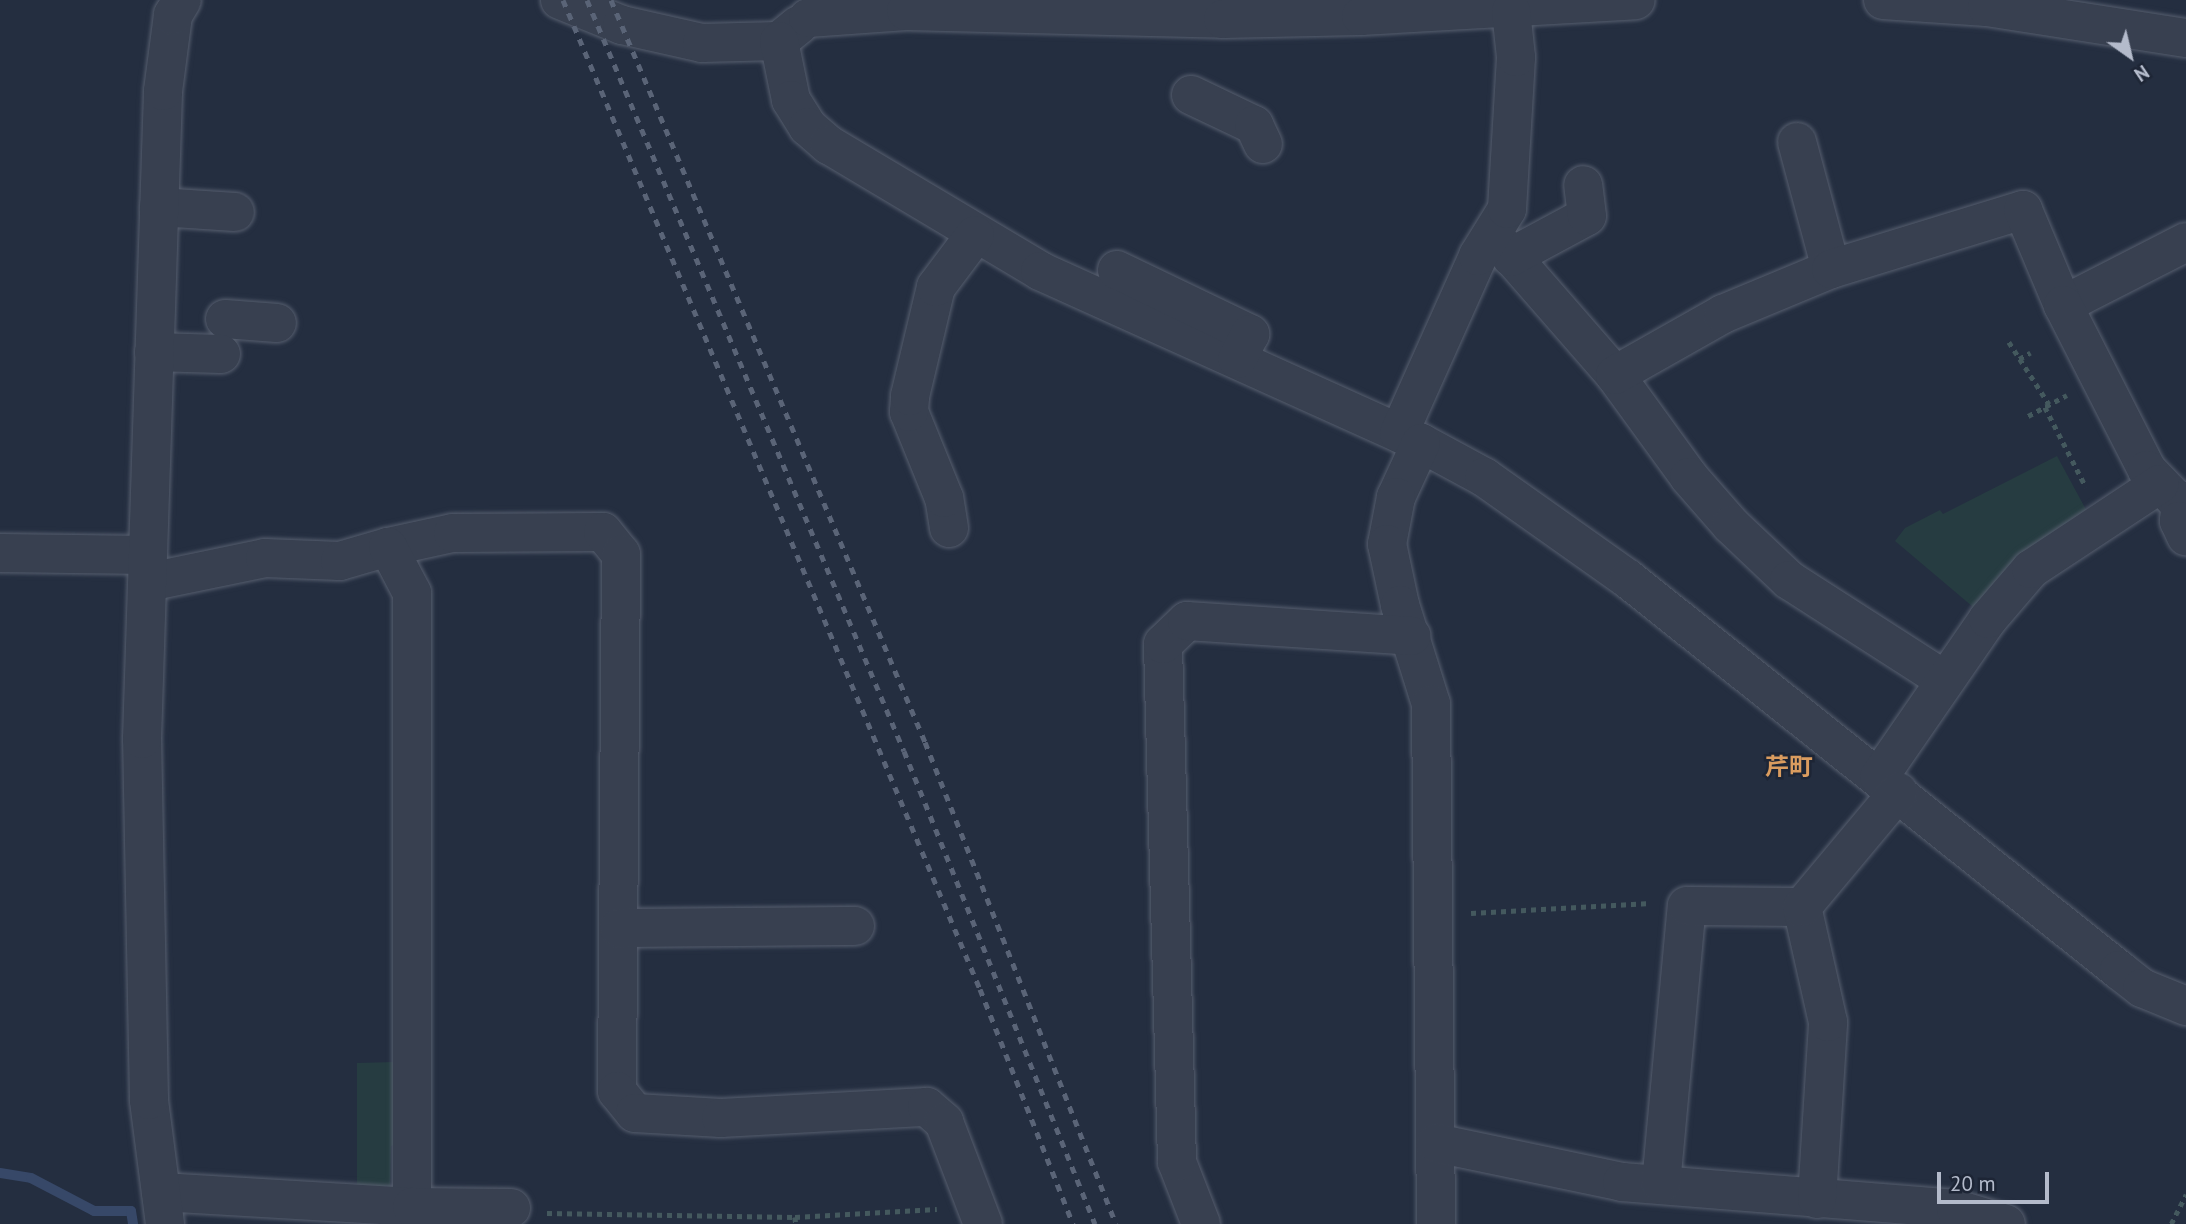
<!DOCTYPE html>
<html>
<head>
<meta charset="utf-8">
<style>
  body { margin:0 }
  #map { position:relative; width:2186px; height:1224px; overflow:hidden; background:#242e40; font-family:"PT Sans","Noto Sans JP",sans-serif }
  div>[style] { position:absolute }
  .green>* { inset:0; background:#263c41 }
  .stream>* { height:10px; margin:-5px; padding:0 5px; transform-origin:5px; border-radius:5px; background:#374868 }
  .path>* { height:4.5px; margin-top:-2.25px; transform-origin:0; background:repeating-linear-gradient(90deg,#44595e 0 5px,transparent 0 10px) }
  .roads { filter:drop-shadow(0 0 2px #565e6e) drop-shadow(0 0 2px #565e6e) }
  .minor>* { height:38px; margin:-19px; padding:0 19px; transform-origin:19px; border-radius:19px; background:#384050 }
  .rail>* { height:5px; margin-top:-2.5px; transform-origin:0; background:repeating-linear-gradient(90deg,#5a6477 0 7px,transparent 0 14px) }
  span { translate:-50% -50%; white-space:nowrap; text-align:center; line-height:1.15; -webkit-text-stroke:5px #1d2535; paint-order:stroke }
  .quarter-label { font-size:24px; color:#da9c5f; font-weight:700 }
  .north { position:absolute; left:2095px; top:21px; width:70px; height:70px; -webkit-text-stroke:5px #1d2535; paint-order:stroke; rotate:146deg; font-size:19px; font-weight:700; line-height:28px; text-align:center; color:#b4bbcb }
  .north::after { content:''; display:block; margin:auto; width:24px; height:32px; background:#b4bbcb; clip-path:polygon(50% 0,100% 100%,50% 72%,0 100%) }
  .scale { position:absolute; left:1937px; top:1172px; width:112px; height:32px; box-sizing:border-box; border:4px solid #b4bbcb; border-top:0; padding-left:9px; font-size:21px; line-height:24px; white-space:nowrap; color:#b4bbcb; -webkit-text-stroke:5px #1d2535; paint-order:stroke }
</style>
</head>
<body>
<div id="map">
  <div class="green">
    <div style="clip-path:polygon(2057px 456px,2090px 517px,1979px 612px,1895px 541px,1905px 528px,1940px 510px,1943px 514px)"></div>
    <div style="clip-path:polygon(394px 1062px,396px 1144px,391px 1146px,390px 1192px,357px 1190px,357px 1063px)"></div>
  </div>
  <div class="stream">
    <div style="left:0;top:1173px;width:31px;rotate:9deg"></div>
    <div style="left:31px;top:1178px;width:71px;rotate:27.6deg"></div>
    <div style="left:94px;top:1211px;width:37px"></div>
    <div style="left:131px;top:1211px;width:13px;rotate:81deg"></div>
  </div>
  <div class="path">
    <div style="left:2009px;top:342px;width:74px;rotate:57.2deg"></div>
    <div style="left:2019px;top:359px;width:13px;rotate:-29deg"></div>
    <div style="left:2045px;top:407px;width:90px;rotate:62.9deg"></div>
    <div style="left:2028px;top:416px;width:44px;rotate:-28.3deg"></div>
    <div style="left:1471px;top:913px;width:180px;rotate:-3.2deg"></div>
    <div style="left:547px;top:1213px;width:248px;rotate:0.9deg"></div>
    <div style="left:795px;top:1217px;width:7px;rotate:82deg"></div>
    <div style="left:795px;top:1217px;width:142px;rotate:-3.2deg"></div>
    <div style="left:2171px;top:1224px;width:33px;rotate:-63deg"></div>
  </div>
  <div class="roads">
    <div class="minor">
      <div style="left:560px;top:0;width:67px;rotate:22deg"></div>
      <div style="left:622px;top:25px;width:82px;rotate:12.7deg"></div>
      <div style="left:702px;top:43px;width:77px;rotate:-1.5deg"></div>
      <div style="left:779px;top:41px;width:26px;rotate:-39deg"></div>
      <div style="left:1883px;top:0;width:104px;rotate:3.9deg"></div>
      <div style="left:1987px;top:7px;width:201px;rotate:8.9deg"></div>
      <div style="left:808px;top:18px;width:98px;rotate:-4.1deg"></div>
      <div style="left:906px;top:11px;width:317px;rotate:1.4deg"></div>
      <div style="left:1223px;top:19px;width:138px;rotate:-1.2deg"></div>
      <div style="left:1361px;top:16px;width:275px;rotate:-3.3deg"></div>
      <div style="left:779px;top:41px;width:60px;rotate:78.5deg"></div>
      <div style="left:791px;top:100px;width:32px;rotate:58deg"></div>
      <div style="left:808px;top:127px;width:28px;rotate:41deg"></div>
      <div style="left:829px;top:145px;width:246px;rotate:30.8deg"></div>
      <div style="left:1040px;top:271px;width:418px;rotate:24.3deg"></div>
      <div style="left:1421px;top:443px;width:72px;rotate:28.4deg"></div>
      <div style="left:1484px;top:477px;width:176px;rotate:35.3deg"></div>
      <div style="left:1628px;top:579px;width:628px;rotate:38.53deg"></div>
      <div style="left:2119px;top:970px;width:29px;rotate:38deg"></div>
      <div style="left:2142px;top:988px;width:48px;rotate:22.2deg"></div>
      <div style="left:1191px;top:95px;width:70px;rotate:25.5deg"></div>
      <div style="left:1254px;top:125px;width:21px;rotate:65deg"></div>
      <div style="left:1797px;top:142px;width:131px;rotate:75deg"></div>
      <div style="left:159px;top:207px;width:76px;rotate:3.8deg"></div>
      <div style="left:1493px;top:235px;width:186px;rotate:48.9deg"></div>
      <div style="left:1615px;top:375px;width:126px;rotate:54deg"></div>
      <div style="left:1689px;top:477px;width:64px;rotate:48.8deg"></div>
      <div style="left:1731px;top:525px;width:80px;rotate:43.5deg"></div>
      <div style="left:1789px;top:580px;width:185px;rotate:32.7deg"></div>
      <div style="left:1511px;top:257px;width:86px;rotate:-28.3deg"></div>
      <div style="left:1587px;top:216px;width:31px;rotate:-97deg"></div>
      <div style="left:1117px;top:270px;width:148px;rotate:25.7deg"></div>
      <div style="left:1250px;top:334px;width:28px;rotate:117deg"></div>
      <div style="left:2063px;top:305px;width:138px;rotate:-27.1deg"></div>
      <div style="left:225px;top:319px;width:52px;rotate:4.4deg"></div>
      <div style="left:154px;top:352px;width:67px;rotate:1.7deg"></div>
      <div style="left:1615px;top:375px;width:124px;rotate:-29.5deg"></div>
      <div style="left:1723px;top:314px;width:117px;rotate:-22.6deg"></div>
      <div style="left:1831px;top:269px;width:201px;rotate:-17.1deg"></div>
      <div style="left:2023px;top:210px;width:103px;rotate:67.2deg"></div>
      <div style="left:2063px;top:305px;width:185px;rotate:63deg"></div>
      <div style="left:2147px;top:470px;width:39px;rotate:46deg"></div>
      <div style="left:2174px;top:498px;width:13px;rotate:23deg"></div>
      <div style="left:1399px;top:433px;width:194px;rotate:-65.9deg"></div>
      <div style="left:1478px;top:256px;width:55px;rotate:-58.3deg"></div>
      <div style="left:1507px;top:209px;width:152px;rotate:-86.6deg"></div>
      <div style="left:1516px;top:57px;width:46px;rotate:-96.2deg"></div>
      <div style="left:1421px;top:443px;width:60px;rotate:114.8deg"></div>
      <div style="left:1396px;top:497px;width:48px;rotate:100.8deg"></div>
      <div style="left:1387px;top:544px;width:62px;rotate:78deg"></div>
      <div style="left:1400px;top:605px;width:104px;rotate:72.6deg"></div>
      <div style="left:1431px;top:704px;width:520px;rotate:89.45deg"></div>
      <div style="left:2181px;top:501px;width:20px;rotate:96deg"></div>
      <div style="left:2179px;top:521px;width:17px;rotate:65deg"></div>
      <div style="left:949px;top:528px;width:30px;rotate:-99deg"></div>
      <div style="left:944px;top:498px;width:93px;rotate:-112.1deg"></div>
      <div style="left:909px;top:412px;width:16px;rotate:-86deg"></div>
      <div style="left:910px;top:396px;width:112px;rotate:-76.6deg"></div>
      <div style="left:936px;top:287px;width:65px;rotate:-53.1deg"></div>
      <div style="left:388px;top:547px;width:66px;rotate:-12.2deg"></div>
      <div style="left:453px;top:533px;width:150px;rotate:-0.4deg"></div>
      <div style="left:603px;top:532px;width:28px;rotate:51deg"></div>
      <div style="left:621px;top:554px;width:537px;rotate:90.43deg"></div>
      <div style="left:617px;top:1091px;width:28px;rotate:51deg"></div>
      <div style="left:635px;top:1113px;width:86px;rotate:3.3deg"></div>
      <div style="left:721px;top:1118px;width:206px;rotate:-3.1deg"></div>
      <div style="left:927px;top:1107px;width:23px;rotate:41deg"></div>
      <div style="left:944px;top:1122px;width:109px;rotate:69.1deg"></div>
      <div style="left:0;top:553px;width:147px;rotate:0.8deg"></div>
      <div style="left:149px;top:582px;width:118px;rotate:-11.7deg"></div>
      <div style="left:265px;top:558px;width:75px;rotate:2.3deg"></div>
      <div style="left:340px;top:561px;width:50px;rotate:-16.3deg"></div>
      <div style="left:388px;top:547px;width:52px;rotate:62.4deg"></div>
      <div style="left:412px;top:593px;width:614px;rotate:90deg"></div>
      <div style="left:1879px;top:777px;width:192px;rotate:-55.4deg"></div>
      <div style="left:1988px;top:619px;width:66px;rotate:-49.3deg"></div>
      <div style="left:2031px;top:569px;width:154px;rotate:-33.4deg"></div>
      <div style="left:619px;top:928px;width:236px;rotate:-0.5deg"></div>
      <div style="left:1436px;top:1143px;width:190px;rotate:11.8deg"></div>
      <div style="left:1622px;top:1182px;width:335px;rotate:4.6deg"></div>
      <div style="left:1956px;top:1209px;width:52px;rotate:16.7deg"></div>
      <div style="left:1661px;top:1184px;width:279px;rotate:-84.7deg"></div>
      <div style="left:1687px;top:906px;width:115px;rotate:0.5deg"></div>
      <div style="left:161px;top:1192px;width:251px;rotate:3.4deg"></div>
      <div style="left:412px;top:1207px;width:99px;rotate:0.6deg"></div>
      <div style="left:1817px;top:1199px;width:177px;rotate:-86.4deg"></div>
      <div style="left:1828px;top:1022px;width:118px;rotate:-102.7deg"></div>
      <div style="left:1802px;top:907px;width:150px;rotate:-50.1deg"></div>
      <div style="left:165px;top:1224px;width:125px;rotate:-97.4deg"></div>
      <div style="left:149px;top:1100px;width:361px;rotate:-91.1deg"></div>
      <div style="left:142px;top:739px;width:648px;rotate:-88.14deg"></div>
      <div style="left:163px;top:91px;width:77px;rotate:-82.5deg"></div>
      <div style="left:173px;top:15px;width:17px;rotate:-59deg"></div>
      <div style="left:1201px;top:1224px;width:66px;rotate:-111.2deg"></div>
      <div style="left:1177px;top:1162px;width:518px;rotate:-91.55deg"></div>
      <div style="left:1163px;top:644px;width:33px;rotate:-44deg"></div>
      <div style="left:1187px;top:621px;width:225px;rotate:3.8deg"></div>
    </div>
  </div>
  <div class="rail">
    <div style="left:563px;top:0;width:1073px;rotate:67.14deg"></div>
    <div style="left:980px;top:989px;width:253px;rotate:68.4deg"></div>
    <div style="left:587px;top:0;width:815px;rotate:67.12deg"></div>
    <div style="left:904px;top:751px;width:510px;rotate:68.01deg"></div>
    <div style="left:611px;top:0;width:806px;rotate:67.06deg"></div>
    <div style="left:925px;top:742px;width:518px;rotate:68.38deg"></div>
  </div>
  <div class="quarter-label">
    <span style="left:1789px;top:767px">芹町</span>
  </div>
  <div class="north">N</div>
  <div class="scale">20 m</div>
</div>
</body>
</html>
